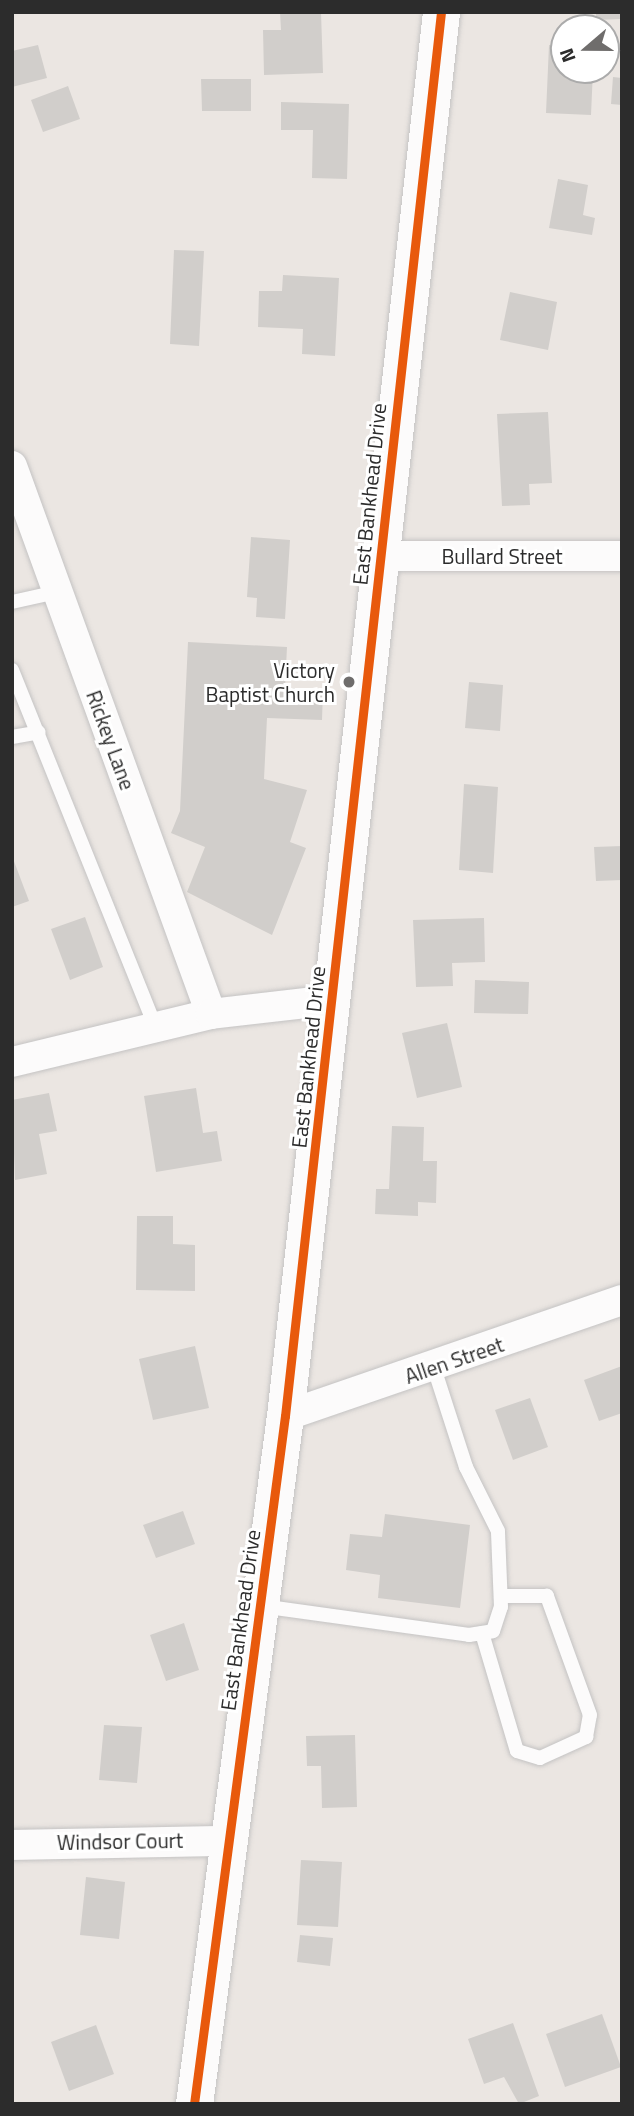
<!DOCTYPE html>
<html>
<head>
<meta charset="utf-8">
<style>
  body { margin:0 }
  #map { position:relative; width:634px; height:2116px; overflow:hidden; background:#ebe6e2; font-family:"Titillium Web",sans-serif }
  div>[style] { position:absolute }
  .building>* { inset:0; background:#d1cecb }
  .roads { filter:drop-shadow(0 0 2px #c4c3c3) drop-shadow(0 0 2px #c4c3c3) }
  .service>* { height:14px; margin:-7px; padding:0 7px; transform-origin:7px; border-radius:7px; background:#fcfbfb }
  .minor>* { height:30px; margin:-15px; padding:0 15px; transform-origin:15px; border-radius:15px; background:#fcfbfb }
  .tertiary>* { height:37px; margin:-18.5px; padding:0 18.5px; transform-origin:18.5px; border-radius:18.5px; background:#fcfbfb }
  .cycleway>* { height:9px; margin:-4.5px; padding:0 4.5px; transform-origin:4.5px; border-radius:4.5px; background:#e8590c }
  .dots>* { width:19px; height:19px; translate:-50% -50%; box-sizing:border-box; border:4px solid #fff; border-radius:50% }
  span { translate:-50% -50%; white-space:nowrap; text-align:center; line-height:1.15; -webkit-text-stroke:6px #fff; paint-order:stroke }
  .street-label { font-size:21px; color:#2c2c2c }
  .poi-label { font-size:21px; color:#2c2c2c }
  .right { translate:-100% -50%; text-align:right }
  .frame { position:absolute; inset:0; border:14px solid #2c2c2c; pointer-events:none }
  .north { position:absolute; left:550px; top:14px; width:70px; height:70px; box-sizing:border-box; background:#fff; border:2px solid #ababab; border-radius:50%; rotate:250deg; font-size:19px; font-weight:700; line-height:28px; text-align:center; color:#2c2c2c }
  .north::after { content:''; display:block; margin:auto; width:24px; height:32px; background:#6f6d6c; clip-path:polygon(50% 0,100% 100%,50% 72%,0 100%) }
</style>
</head>
<body>
<div id="map">
  <div class="building">
    <div style="clip-path:polygon(280px 12px,321px 12px,323px 73px,264px 75px,263px 30px,281px 30px)"></div>
    <div style="clip-path:polygon(596px 12px,622px 12px,622px 19px,596px 20px)"></div>
    <div style="clip-path:polygon(38px 45px,47px 78px,12px 87px,12px 51px)"></div>
    <div style="clip-path:polygon(549px 45px,564px 46px,564px 70px,593px 70px,591px 115px,546px 113px)"></div>
    <div style="clip-path:polygon(613px 77px,622px 78px,622px 105px,611px 104px)"></div>
    <div style="clip-path:polygon(201px 79px,251px 79px,251px 111px,202px 111px)"></div>
    <div style="clip-path:polygon(68px 86px,80px 119px,43px 132px,31px 100px)"></div>
    <div style="clip-path:polygon(281px 102px,349px 104px,347px 179px,312px 178px,313px 130px,281px 130px)"></div>
    <div style="clip-path:polygon(558px 179px,588px 185px,583px 215px,595px 218px,592px 235px,549px 228px)"></div>
    <div style="clip-path:polygon(174px 250px,204px 251px,199px 346px,170px 344px)"></div>
    <div style="clip-path:polygon(283px 275px,339px 278px,335px 356px,302px 354px,303px 329px,258px 327px,259px 291px,282px 291px)"></div>
    <div style="clip-path:polygon(510px 292px,557px 302px,548px 350px,500px 340px)"></div>
    <div style="clip-path:polygon(548px 412px,552px 483px,529px 484px,530px 505px,502px 506px,497px 414px)"></div>
    <div style="clip-path:polygon(251px 537px,290px 540px,285px 619px,256px 617px,257px 598px,247px 597px)"></div>
    <div style="clip-path:polygon(188px 642px,287px 647px,285px 688px,323px 690px,322px 720px,267px 718px,264px 779px,307px 790px,290px 842px,306px 848px,272px 935px,187px 892px,205px 847px,171px 833px,180px 811px)"></div>
    <div style="clip-path:polygon(469px 682px,503px 685px,500px 731px,465px 728px)"></div>
    <div style="clip-path:polygon(464px 784px,498px 787px,493px 873px,459px 870px)"></div>
    <div style="clip-path:polygon(622px 846px,622px 880px,596px 881px,594px 847px)"></div>
    <div style="clip-path:polygon(12px 856px,29px 901px,12px 907px)"></div>
    <div style="clip-path:polygon(85px 917px,103px 967px,70px 980px,51px 929px)"></div>
    <div style="clip-path:polygon(484px 918px,485px 962px,452px 963px,453px 986px,416px 987px,413px 920px)"></div>
    <div style="clip-path:polygon(475px 980px,529px 982px,528px 1014px,474px 1013px)"></div>
    <div style="clip-path:polygon(447px 1023px,462px 1087px,417px 1098px,402px 1033px)"></div>
    <div style="clip-path:polygon(196px 1088px,203px 1133px,217px 1131px,222px 1161px,156px 1172px,144px 1096px)"></div>
    <div style="clip-path:polygon(49px 1093px,57px 1131px,39px 1134px,47px 1174px,15px 1180px,12px 1100px)"></div>
    <div style="clip-path:polygon(392px 1126px,424px 1127px,423px 1161px,437px 1161px,436px 1203px,418px 1202px,418px 1216px,375px 1214px,376px 1189px,389px 1189px)"></div>
    <div style="clip-path:polygon(137px 1216px,173px 1216px,173px 1244px,195px 1245px,195px 1291px,136px 1290px)"></div>
    <div style="clip-path:polygon(195px 1346px,209px 1408px,153px 1420px,139px 1359px)"></div>
    <div style="clip-path:polygon(622px 1366px,622px 1413px,599px 1421px,584px 1380px)"></div>
    <div style="clip-path:polygon(530px 1398px,548px 1447px,513px 1460px,495px 1410px)"></div>
    <div style="clip-path:polygon(183px 1511px,195px 1544px,156px 1558px,143px 1525px)"></div>
    <div style="clip-path:polygon(385px 1514px,470px 1525px,460px 1608px,378px 1598px,380px 1575px,346px 1570px,350px 1534px,382px 1537px)"></div>
    <div style="clip-path:polygon(184px 1623px,199px 1670px,166px 1681px,150px 1635px)"></div>
    <div style="clip-path:polygon(104px 1725px,142px 1727px,137px 1783px,99px 1780px)"></div>
    <div style="clip-path:polygon(355px 1735px,357px 1807px,322px 1808px,321px 1766px,307px 1766px,306px 1736px)"></div>
    <div style="clip-path:polygon(301px 1860px,342px 1862px,338px 1927px,297px 1925px)"></div>
    <div style="clip-path:polygon(86px 1877px,125px 1882px,119px 1939px,80px 1935px)"></div>
    <div style="clip-path:polygon(300px 1935px,333px 1938px,330px 1966px,297px 1962px)"></div>
    <div style="clip-path:polygon(602px 2014px,621px 2067px,565px 2087px,546px 2034px)"></div>
    <div style="clip-path:polygon(513px 2023px,539px 2096px,519px 2104px,504px 2077px,484px 2084px,468px 2039px)"></div>
    <div style="clip-path:polygon(96px 2025px,114px 2074px,69px 2091px,51px 2042px)"></div>
  </div>
  <div class="roads">
    <div class="service">
      <div style="left:12px;top:602px;width:46px;rotate:-12.5deg"></div>
      <div style="left:12px;top:670px;width:386px;rotate:68.1deg"></div>
      <div style="left:12px;top:737px;width:27px;rotate:-10deg"></div>
      <div style="left:261px;top:1606px;width:210px;rotate:7.9deg"></div>
      <div style="left:469px;top:1635px;width:24px;rotate:-9deg"></div>
      <div style="left:493px;top:1631px;width:25px;rotate:-72deg"></div>
      <div style="left:501px;top:1607px;width:76px;rotate:-92.3deg"></div>
      <div style="left:498px;top:1531px;width:72px;rotate:-116.6deg"></div>
      <div style="left:466px;top:1467px;width:104px;rotate:-107.9deg"></div>
      <div style="left:482px;top:1633px;width:123px;rotate:73.5deg"></div>
      <div style="left:517px;top:1751px;width:24px;rotate:17deg"></div>
      <div style="left:540px;top:1758px;width:51px;rotate:-24.5deg"></div>
      <div style="left:586px;top:1737px;width:22px;rotate:-80deg"></div>
      <div style="left:590px;top:1715px;width:127px;rotate:-109.9deg"></div>
      <div style="left:547px;top:1596px;width:46px;rotate:180deg"></div>
    </div>
    <div class="minor">
      <div style="left:12px;top:466px;width:583px;rotate:70.04deg"></div>
      <div style="left:381px;top:556px;width:241px"></div>
      <div style="left:12px;top:1062px;width:205px;rotate:-13.6deg"></div>
      <div style="left:211px;top:1014px;width:122px;rotate:-6.6deg"></div>
      <div style="left:285px;top:1416px;width:356px;rotate:-19deg"></div>
      <div style="left:12px;top:1845px;width:217px;rotate:-1.1deg"></div>
    </div>
    <div class="tertiary">
      <div style="left:194px;top:2104px;width:694px;rotate:-82.47deg"></div>
      <div style="left:285px;top:1416px;width:1413px;rotate:-83.66deg"></div>
    </div>
  </div>
  <div class="cycleway">
    <div style="left:194px;top:2104px;width:694px;rotate:-82.47deg"></div>
    <div style="left:285px;top:1416px;width:1413px;rotate:-83.66deg"></div>
  </div>
  <div class="dots">
    <div style="left:349px;top:682px;background:#6f6d6c"></div>
  </div>
  <div class="street-label">
    <span style="left:369px;top:494px;rotate:-84deg">East Bankhead Drive</span>
    <span style="left:502px;top:556px">Bullard Street</span>
    <span style="left:111px;top:740px;rotate:70deg">Rickey Lane</span>
    <span style="left:308px;top:1057px;rotate:-84deg">East Bankhead Drive</span>
    <span style="left:454px;top:1360px;rotate:-19deg">Allen Street</span>
    <span style="left:240px;top:1620px;rotate:-82deg">East Bankhead Drive</span>
    <span style="left:120px;top:1841px;rotate:-1deg">Windsor Court</span>
  </div>
  <div class="poi-label">
    <span class="right" style="left:335px;top:682px">Victory<br>Baptist Church</span>
  </div>
  <div class="frame"></div>
  <div class="north">N</div>
</div>
</body>
</html>
